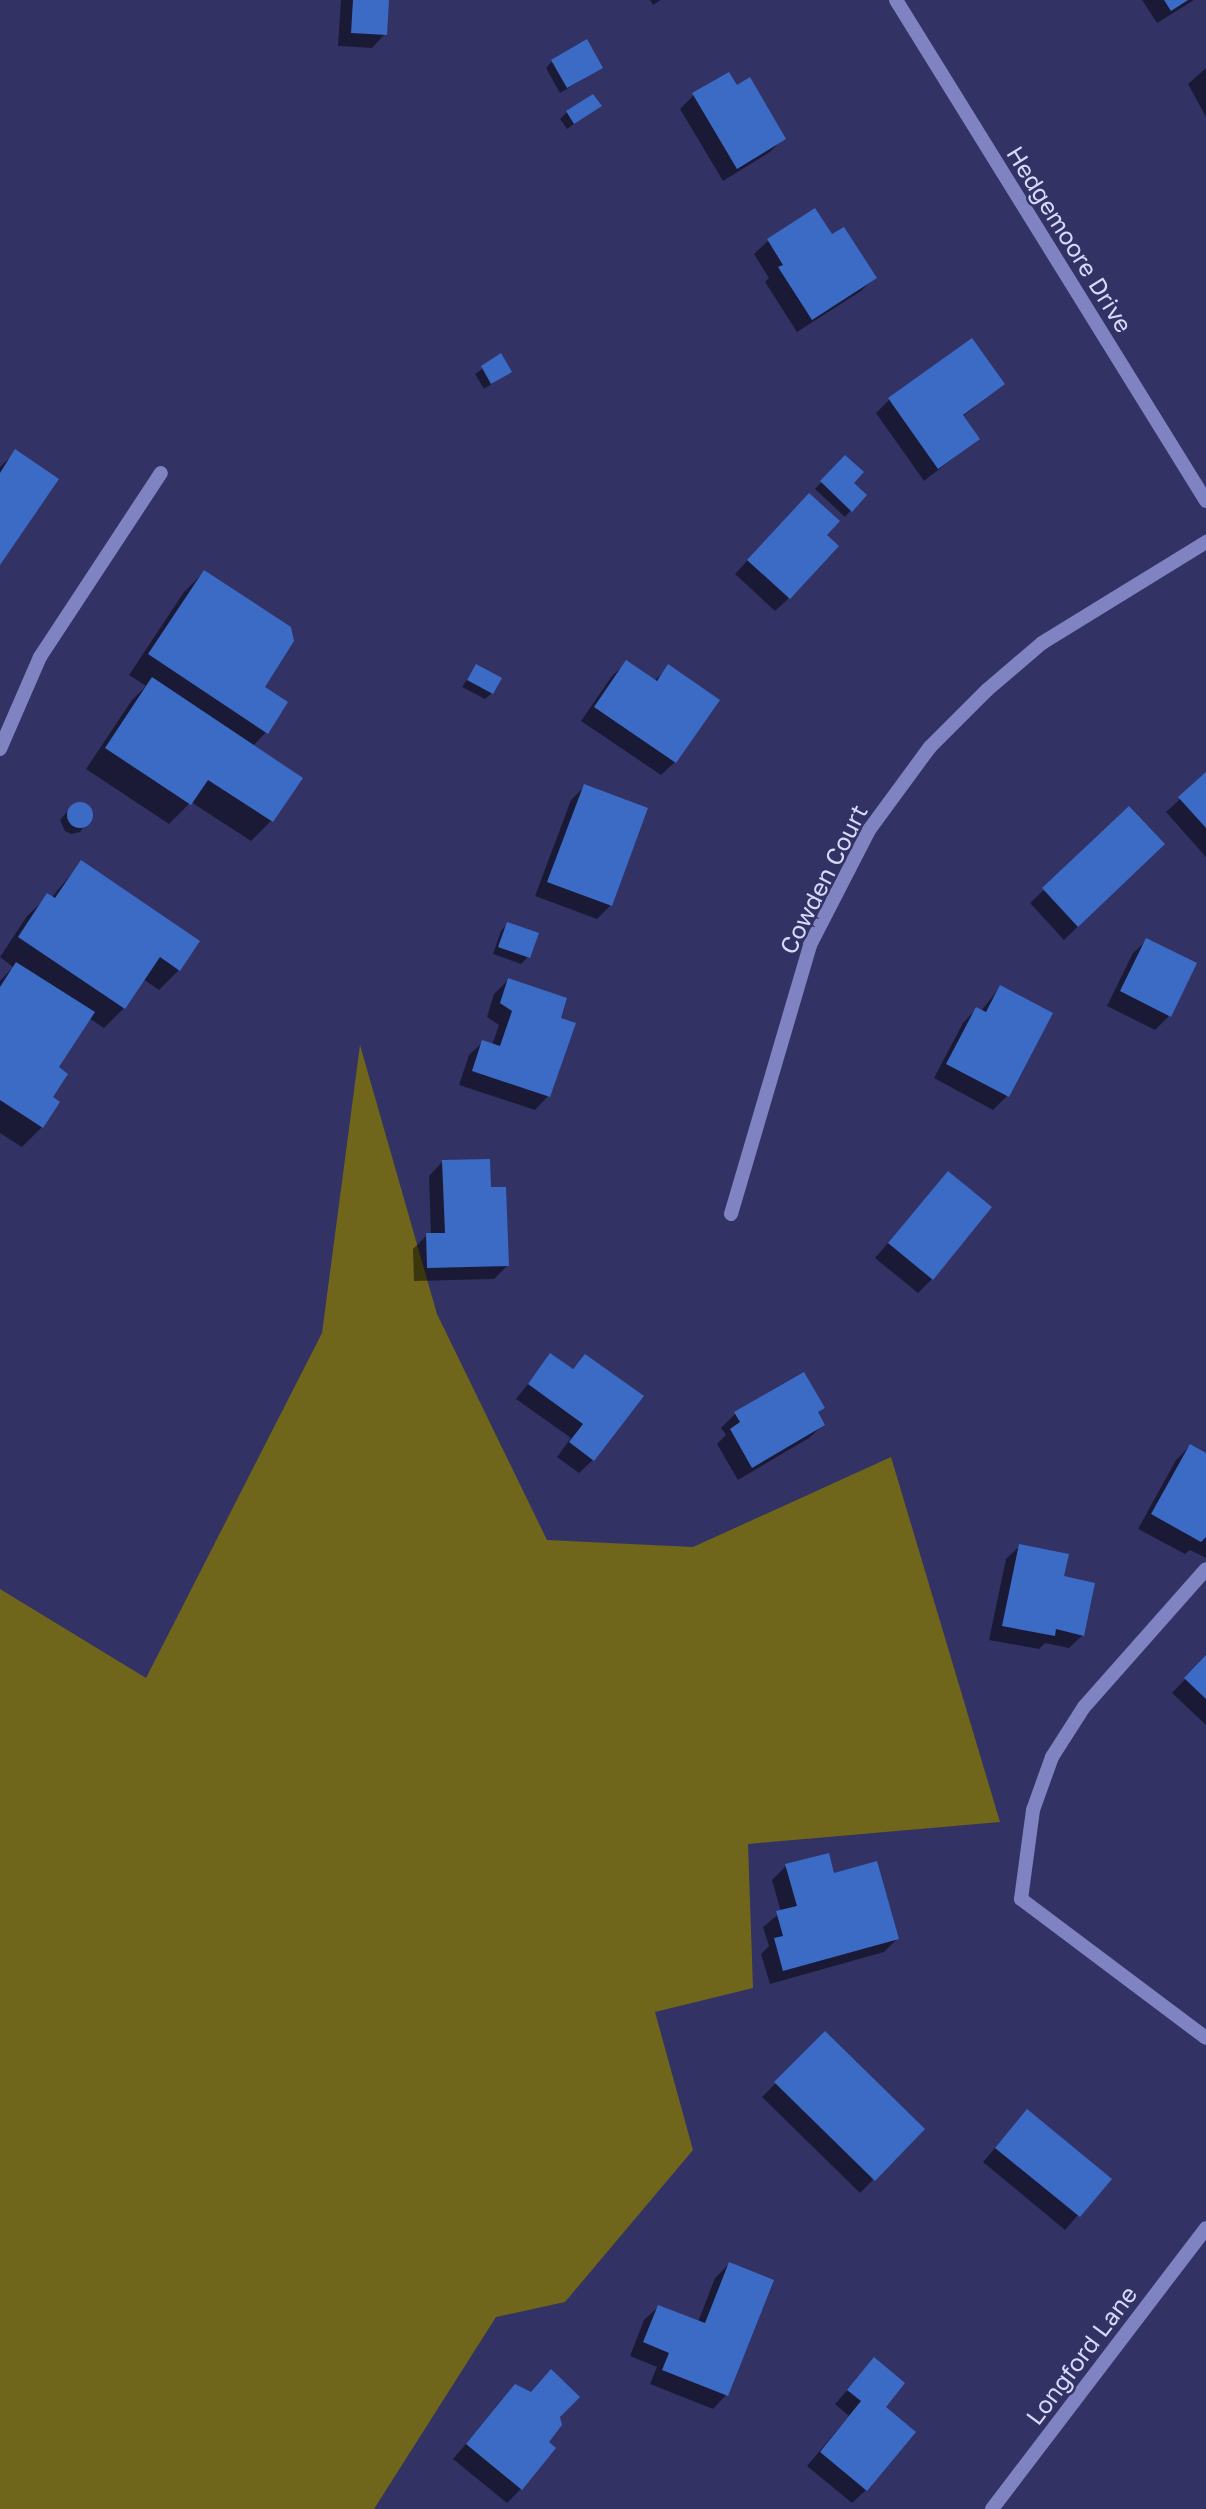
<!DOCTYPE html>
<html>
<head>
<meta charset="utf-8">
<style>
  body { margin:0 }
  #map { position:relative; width:1206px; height:2509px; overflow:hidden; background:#333265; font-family:"Golos Text",sans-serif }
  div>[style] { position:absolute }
  .green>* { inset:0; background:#6f651b }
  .shadow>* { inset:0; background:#0007 }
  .building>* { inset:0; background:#3b6bc5 }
  .round { border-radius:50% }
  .lane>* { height:14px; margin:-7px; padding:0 7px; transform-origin:7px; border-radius:7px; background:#8083c2 }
  .street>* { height:14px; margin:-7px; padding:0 7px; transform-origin:7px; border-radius:7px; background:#8083c2 }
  span { translate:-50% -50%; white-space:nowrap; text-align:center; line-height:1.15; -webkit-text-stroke:5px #333265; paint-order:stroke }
  .street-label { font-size:24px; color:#d6d9f9 }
</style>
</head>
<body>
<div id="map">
  <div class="green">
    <div style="clip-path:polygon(360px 1045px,437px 1314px,547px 1540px,693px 1547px,891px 1457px,1000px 1822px,748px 1844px,753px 1988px,655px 2012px,693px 2150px,565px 2302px,496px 2317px,374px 2509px,0 2509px,0 1589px,146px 1678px,322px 1333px)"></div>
  </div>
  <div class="shadow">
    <div style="clip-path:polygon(341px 0,387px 0,385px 34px,372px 48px,338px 46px)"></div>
    <div style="clip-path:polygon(650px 0,661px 0,653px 5px)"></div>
    <div style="clip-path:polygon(1142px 0,1194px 0,1157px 23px)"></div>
    <div style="clip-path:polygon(552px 61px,601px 68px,560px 93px,546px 68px)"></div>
    <div style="clip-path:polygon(1206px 68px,1206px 117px,1188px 84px)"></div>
    <div style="clip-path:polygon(736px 88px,784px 138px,770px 152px,723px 181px,680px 109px,694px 95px)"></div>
    <div style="clip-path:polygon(599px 106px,567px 129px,560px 119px,567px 112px)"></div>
    <div style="clip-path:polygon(815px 210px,832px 237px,875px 277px,861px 291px,797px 332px,765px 282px,769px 278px,754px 254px,768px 241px)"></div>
    <div style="clip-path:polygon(500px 356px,510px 372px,484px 389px,475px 374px)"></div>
    <div style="clip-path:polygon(1003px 384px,962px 417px,978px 439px,924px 481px,876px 413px,890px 399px)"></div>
    <div style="clip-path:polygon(16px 452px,0 562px,0 467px)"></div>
    <div style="clip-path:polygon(845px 457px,851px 510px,845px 517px,815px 489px)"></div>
    <div style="clip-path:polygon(795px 509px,825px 535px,789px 598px,775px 611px,735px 574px)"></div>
    <div style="clip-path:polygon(204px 572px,262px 687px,266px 732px,253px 746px,301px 778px,271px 821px,251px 841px,191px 802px,169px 824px,86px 769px,132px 700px,146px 686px,129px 675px,184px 592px)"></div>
    <div style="clip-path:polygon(626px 663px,654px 681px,669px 667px,675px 762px,661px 775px,581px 721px,612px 676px)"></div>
    <div style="clip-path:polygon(476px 666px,492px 693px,485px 699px,462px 687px)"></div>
    <div style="clip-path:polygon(1206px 775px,1206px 857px,1166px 812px)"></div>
    <div style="clip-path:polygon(585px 786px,611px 905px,597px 919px,535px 896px,571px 800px)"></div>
    <div style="clip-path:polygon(81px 803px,88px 807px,91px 815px,80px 832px,71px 834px,65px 831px,60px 820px,72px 806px)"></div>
    <div style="clip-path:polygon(1129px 809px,1149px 858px,1064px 940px,1030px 903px)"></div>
    <div style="clip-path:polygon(81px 863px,179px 970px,159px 990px,143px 979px,124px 1008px,104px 1028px,89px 1018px,57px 1068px,42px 1127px,22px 1147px,0 1133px,0 981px,13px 967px,0 957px,27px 916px,48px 896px,51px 898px)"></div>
    <div style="clip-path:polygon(507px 924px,528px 957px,521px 964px,493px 954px,501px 931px)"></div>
    <div style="clip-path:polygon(1147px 940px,1169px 1016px,1155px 1030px,1107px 1006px,1133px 953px)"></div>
    <div style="clip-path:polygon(508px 980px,559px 1019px,548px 1096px,535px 1110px,459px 1085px,469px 1055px,483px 1042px,492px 1045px,499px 1025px,487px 1017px,494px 994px)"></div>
    <div style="clip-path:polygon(1000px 987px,1051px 1014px,1007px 1096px,993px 1110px,934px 1078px,963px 1023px,976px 1009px,981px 1011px)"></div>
    <div style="clip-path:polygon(442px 1162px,489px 1189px,508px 1265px,494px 1279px,414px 1281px,413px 1249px,427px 1235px,431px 1235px,429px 1176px)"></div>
    <div style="clip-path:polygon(948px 1173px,932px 1279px,918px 1293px,875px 1258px)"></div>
    <div style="clip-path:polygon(551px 1355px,571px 1370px,585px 1356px,593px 1460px,579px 1473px,557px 1457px,571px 1438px,516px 1399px)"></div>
    <div style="clip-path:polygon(823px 1408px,817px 1413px,823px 1425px,809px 1438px,738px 1480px,717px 1444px,726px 1435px,721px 1428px,735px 1414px)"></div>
    <div style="clip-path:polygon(1190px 1446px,1206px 1455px,1206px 1558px,1190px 1550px,1185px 1554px,1138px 1529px,1176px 1460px)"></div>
    <div style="clip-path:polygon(1020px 1546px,1062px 1577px,1083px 1635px,1069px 1648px,1045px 1643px,1039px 1649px,989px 1640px,1006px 1559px)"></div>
    <div style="clip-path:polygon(1206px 1657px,1206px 1725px,1172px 1693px)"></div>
    <div style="clip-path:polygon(786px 1866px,833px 1875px,898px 1938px,884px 1952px,770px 1984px,761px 1954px,769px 1946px,763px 1927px,781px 1912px,772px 1880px)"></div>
    <div style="clip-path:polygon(825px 2034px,923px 2129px,860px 2193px,762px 2097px)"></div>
    <div style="clip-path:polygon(1014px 2126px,1109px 2179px,1065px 2230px,983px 2162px)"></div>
    <div style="clip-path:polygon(729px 2264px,726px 2395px,713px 2409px,650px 2384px,657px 2367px,630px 2356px,644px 2320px,658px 2307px,698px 2322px,715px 2278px)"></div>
    <div style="clip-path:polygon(874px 2360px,883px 2407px,866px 2490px,852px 2503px,807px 2466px,849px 2416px,835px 2404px)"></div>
    <div style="clip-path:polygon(515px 2386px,559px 2417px,521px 2489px,507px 2503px,453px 2459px)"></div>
  </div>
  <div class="building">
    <div style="clip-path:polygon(353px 0,389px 0,387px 35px,351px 33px)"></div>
    <div style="clip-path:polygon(1164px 0,1188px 0,1171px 11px)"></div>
    <div style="clip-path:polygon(587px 39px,603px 68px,567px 88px,551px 60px)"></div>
    <div style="clip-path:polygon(729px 72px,737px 85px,750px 77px,786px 139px,737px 169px,692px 93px)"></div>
    <div style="clip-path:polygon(593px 94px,602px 106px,574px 124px,566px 111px)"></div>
    <div style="clip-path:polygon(815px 208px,832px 234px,844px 227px,877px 278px,812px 320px,778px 267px,783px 265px,767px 239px)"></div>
    <div style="clip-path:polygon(972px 338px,1005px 384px,963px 415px,980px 439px,938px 469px,888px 398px)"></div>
    <div style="clip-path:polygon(501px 353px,512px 372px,491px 384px,481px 366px)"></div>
    <div style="clip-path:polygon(15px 449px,59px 479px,0 565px,0 473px)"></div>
    <div style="clip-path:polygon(845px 455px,864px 472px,854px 483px,867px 495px,852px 512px,820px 481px)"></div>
    <div style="clip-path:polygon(809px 493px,840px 521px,827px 535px,839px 546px,790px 599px,747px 560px)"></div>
    <div style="clip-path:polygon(204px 570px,291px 627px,294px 641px,265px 687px,288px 702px,268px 734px,148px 654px)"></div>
    <div style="clip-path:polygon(626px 660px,657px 681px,668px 664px,720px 700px,676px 763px,594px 707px)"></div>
    <div style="clip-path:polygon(476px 664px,502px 678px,493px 694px,467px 680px)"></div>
    <div style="clip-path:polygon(152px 677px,303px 778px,273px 822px,208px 780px,191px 805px,105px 748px)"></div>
    <div style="clip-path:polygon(1206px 772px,1206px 828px,1178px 797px)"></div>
    <div style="clip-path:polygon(584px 784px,648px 808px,612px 906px,547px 882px)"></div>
    <div class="round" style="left:67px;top:802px;width:26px;height:26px"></div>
    <div style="clip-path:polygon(1129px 806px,1165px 844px,1078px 927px,1042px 888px)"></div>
    <div style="clip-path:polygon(81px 860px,200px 941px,180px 971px,160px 957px,125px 1009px,18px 937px,47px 893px,55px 898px)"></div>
    <div style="clip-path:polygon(507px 922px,539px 933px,530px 958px,498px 947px)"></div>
    <div style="clip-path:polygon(1146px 938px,1197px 963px,1171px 1017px,1120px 991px)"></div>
    <div style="clip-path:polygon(16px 962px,95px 1012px,59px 1067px,68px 1074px,53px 1097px,60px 1102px,43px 1128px,0 1100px,0 987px)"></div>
    <div style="clip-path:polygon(508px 978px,567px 998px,561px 1018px,576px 1023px,550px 1097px,472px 1071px,482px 1040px,500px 1046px,512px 1011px,500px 1003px)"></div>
    <div style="clip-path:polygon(1000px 985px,1053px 1013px,1009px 1097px,946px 1064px,976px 1007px,986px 1012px)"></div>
    <div style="clip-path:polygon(490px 1159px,491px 1187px,506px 1187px,509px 1266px,427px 1268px,426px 1233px,445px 1233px,442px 1160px)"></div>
    <div style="clip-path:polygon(948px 1171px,992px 1207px,933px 1280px,888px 1243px)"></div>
    <div style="clip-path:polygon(550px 1353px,573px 1369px,585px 1354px,644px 1396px,594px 1461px,569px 1442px,583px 1424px,528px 1384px)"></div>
    <div style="clip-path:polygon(804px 1372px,825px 1408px,818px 1412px,825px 1425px,752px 1468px,730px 1429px,740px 1422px,734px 1412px)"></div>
    <div style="clip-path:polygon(1190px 1444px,1206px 1453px,1206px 1537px,1201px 1542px,1151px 1514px)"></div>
    <div style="clip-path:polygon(1019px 1544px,1069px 1554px,1064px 1576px,1095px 1583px,1084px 1636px,1056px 1629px,1055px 1636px,1002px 1626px)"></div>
    <div style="clip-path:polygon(1206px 1655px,1206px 1699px,1184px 1678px)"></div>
    <div style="clip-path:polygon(829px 1853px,834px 1873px,877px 1861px,899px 1939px,783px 1971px,774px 1938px,783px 1936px,776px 1911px,797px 1906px,785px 1864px)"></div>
    <div style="clip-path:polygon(825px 2031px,925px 2129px,875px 2181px,774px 2082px)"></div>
    <div style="clip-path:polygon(1027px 2109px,1112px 2179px,1080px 2217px,995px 2148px)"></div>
    <div style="clip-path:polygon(729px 2262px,774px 2280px,728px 2396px,662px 2370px,669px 2353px,643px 2342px,658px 2305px,705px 2323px)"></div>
    <div style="clip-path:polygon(874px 2357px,905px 2383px,886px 2407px,916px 2432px,867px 2491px,820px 2452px,861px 2401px,847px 2390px)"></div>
    <div style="clip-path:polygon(551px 2369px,580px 2397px,560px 2417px,562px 2425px,549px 2442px,556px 2448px,522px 2490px,466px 2444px,515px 2384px,531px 2392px)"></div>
  </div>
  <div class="lane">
    <div style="left:1021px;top:1899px;width:90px;rotate:-82.3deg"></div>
    <div style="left:1033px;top:1810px;width:56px;rotate:-70.3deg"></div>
    <div style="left:1052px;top:1757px;width:59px;rotate:-57.4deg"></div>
    <div style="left:1084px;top:1707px;width:184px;rotate:-48.5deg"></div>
  </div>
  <div class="street">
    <div style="left:896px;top:0;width:589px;rotate:58.25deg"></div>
    <div style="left:0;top:749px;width:100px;rotate:-66.5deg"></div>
    <div style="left:40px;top:657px;width:220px;rotate:-56.7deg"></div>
    <div style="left:731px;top:1214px;width:280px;rotate:-73.6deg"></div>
    <div style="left:810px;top:945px;width:129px;rotate:-62.8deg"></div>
    <div style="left:869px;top:830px;width:103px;rotate:-53.7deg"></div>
    <div style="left:930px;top:747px;width:81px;rotate:-45deg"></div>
    <div style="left:987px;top:690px;width:72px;rotate:-40.5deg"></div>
    <div style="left:1042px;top:643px;width:193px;rotate:-31.6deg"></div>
    <div style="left:1021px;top:1899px;width:231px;rotate:36.9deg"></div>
    <div style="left:992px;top:2509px;width:353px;rotate:-52.7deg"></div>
  </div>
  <div class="street-label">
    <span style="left:1070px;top:239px;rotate:58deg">Hedgemoore Drive</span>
    <span style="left:823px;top:879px;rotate:-63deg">Cowden Court</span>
    <span style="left:1081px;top:2355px;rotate:-53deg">Longford Lane</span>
  </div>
</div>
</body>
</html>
